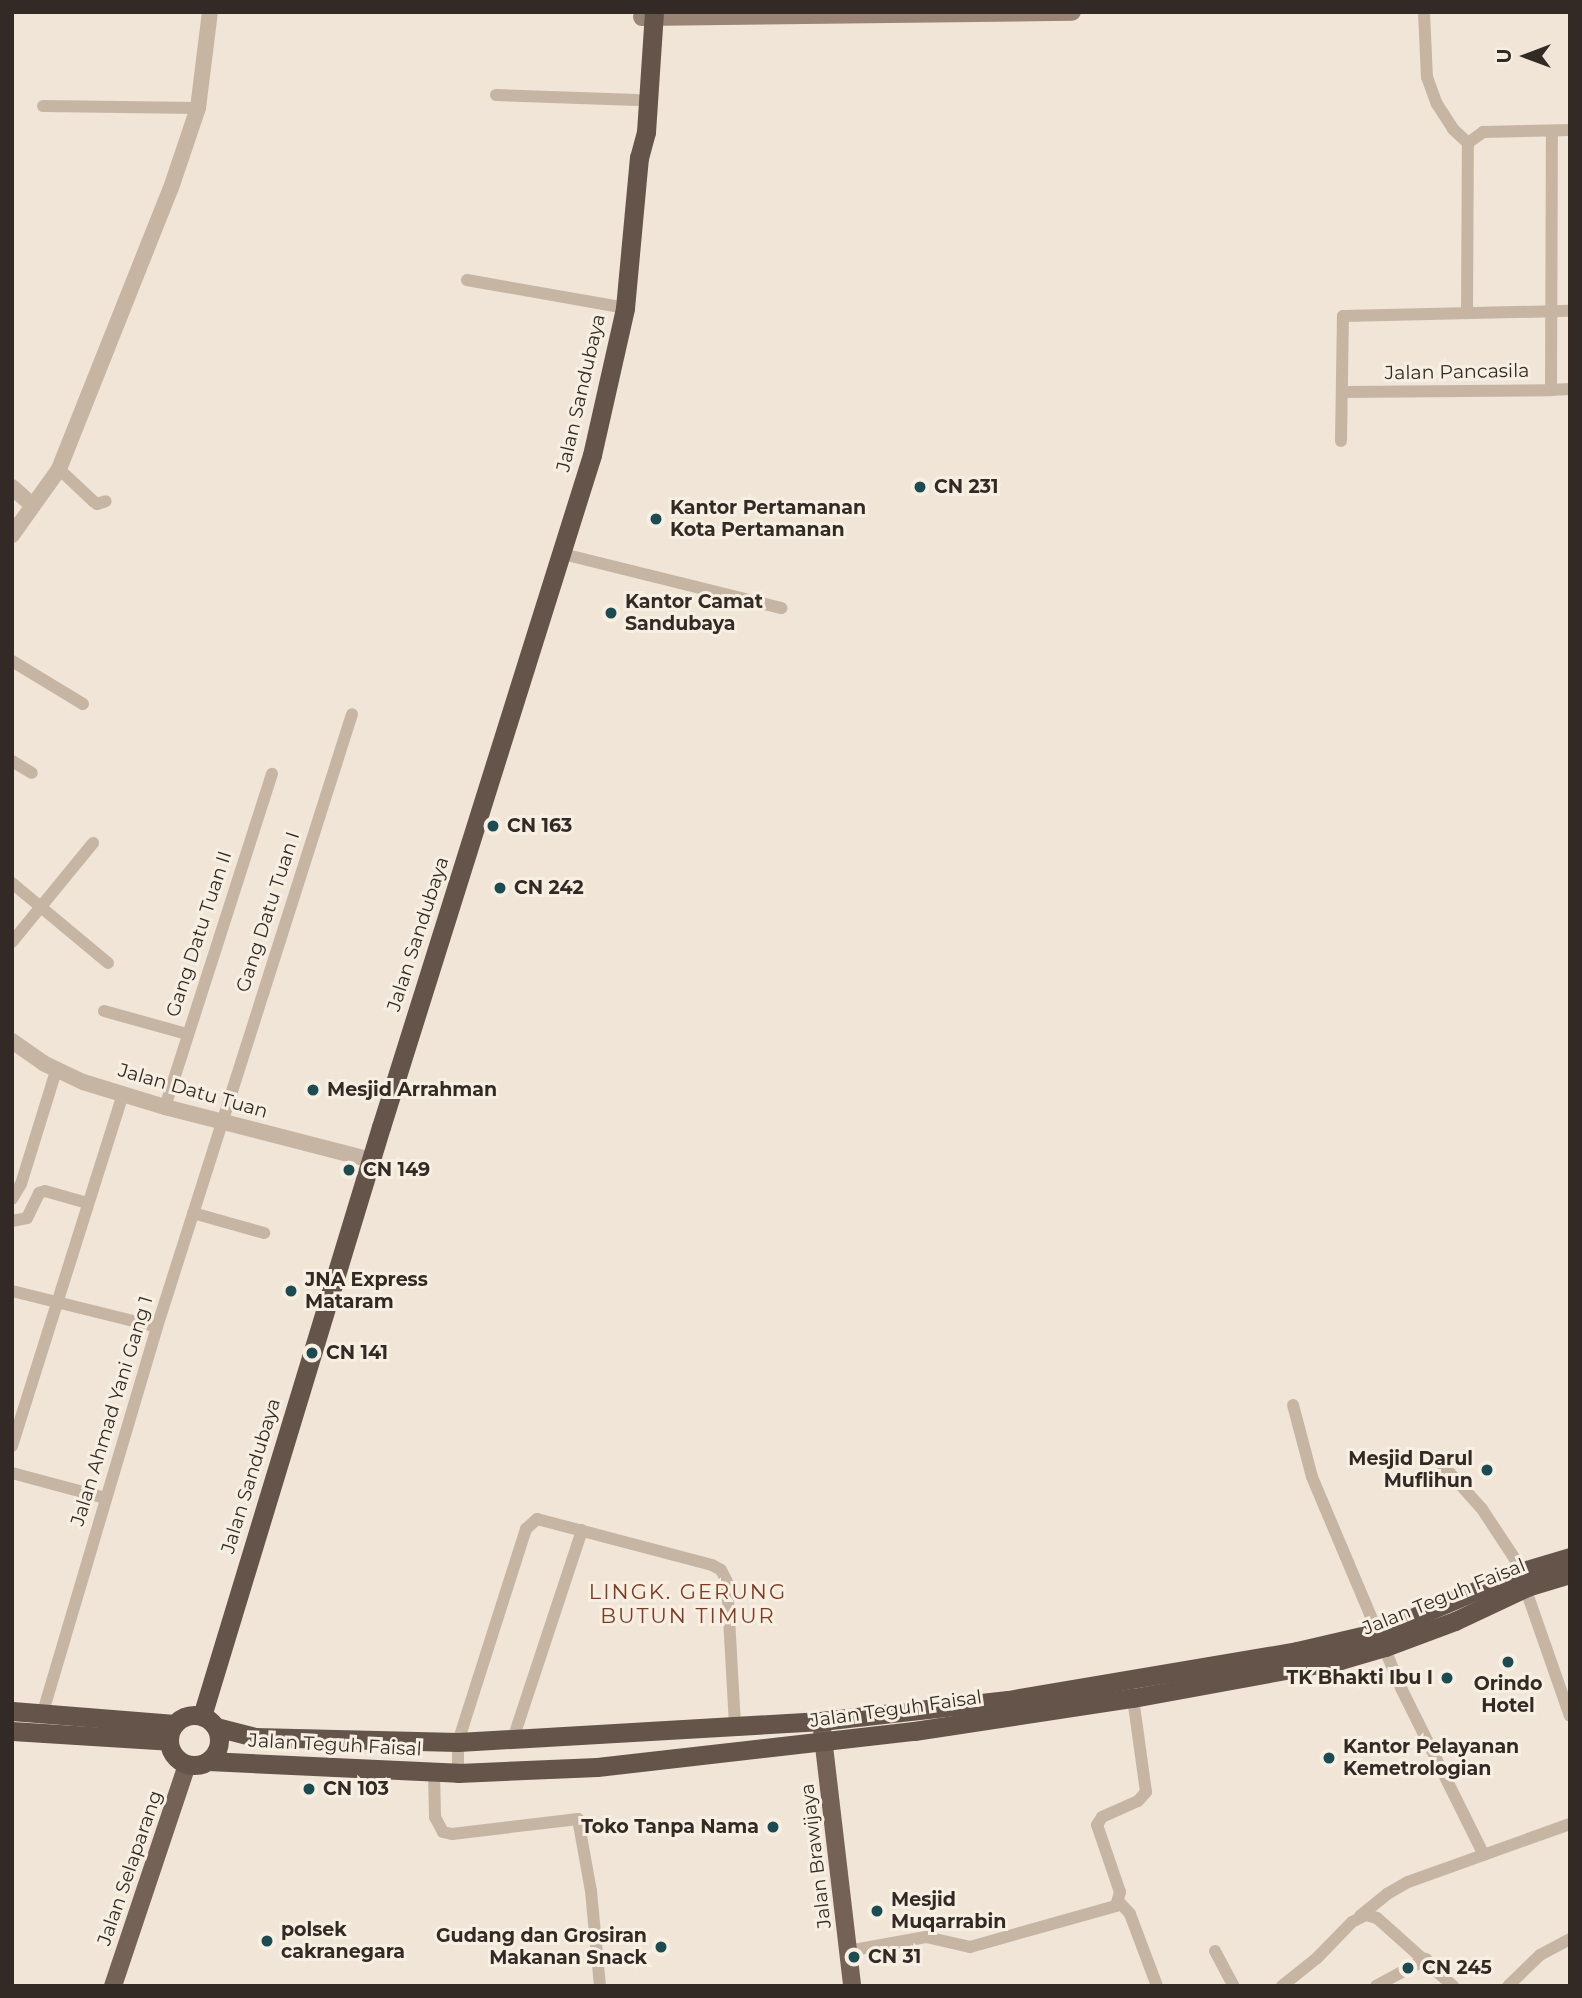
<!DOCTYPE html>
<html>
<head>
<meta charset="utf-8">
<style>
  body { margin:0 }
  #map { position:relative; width:1582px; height:1998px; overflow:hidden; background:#f0e5d7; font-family:Montserrat,sans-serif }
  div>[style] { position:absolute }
  .minor>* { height:12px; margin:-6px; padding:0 6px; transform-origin:6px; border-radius:6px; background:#c7b5a4 }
  .tertiary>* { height:16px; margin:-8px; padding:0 8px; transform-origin:8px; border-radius:8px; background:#c7b5a4 }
  .secondary>* { height:18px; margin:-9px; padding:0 9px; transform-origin:9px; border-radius:9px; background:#9a8475 }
  .primary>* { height:18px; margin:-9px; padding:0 9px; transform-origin:9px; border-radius:9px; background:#746257 }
  .trunk>* { height:19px; margin:-9.5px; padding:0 9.5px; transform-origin:9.5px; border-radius:9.5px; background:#64544a }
  .trunk>.ring { margin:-9.5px; padding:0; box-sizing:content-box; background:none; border:19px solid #64544a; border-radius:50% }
  .dots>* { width:19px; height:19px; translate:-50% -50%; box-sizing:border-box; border:4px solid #f8efe3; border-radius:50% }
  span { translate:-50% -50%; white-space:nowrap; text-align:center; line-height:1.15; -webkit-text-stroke:6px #f8efe3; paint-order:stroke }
  .street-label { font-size:19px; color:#332a25 }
  .poi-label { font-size:19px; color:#332a25; font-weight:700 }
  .left { translate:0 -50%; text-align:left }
  .right { translate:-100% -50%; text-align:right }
  .neighbourhood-label { font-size:21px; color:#7f3b21; letter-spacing:2px }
  .frame { position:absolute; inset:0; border:14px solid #332a25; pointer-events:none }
  .north { position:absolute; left:1491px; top:21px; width:70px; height:70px; -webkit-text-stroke:5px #f8efe3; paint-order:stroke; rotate:270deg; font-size:19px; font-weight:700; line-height:28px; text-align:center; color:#332a25 }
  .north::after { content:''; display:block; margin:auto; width:24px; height:32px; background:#332a25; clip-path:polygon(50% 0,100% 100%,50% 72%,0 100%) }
</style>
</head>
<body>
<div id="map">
  <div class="minor">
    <div style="left:1424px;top:12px;width:65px;rotate:87.4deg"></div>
    <div style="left:1427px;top:77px;width:29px;rotate:70deg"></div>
    <div style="left:1437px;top:104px;width:30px;rotate:57deg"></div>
    <div style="left:1453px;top:129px;width:21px;rotate:43deg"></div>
    <div style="left:496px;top:95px;width:141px;rotate:2deg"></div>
    <div style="left:43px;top:106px;width:155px;rotate:0.7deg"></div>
    <div style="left:467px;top:280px;width:160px;rotate:10deg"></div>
    <div style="left:1467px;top:312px;width:169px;rotate:-89.7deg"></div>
    <div style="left:1468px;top:143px;width:19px;rotate:-36deg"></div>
    <div style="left:1483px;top:132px;width:87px;rotate:-1.3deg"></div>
    <div style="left:1551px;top:390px;width:19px;rotate:-3deg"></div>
    <div style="left:1342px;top:392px;width:209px;rotate:-0.5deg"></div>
    <div style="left:1551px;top:390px;width:259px;rotate:-89.8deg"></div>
    <div style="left:1341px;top:441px;width:125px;rotate:-89.1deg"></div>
    <div style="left:1343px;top:316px;width:227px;rotate:-1.3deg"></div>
    <div style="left:59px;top:469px;width:47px;rotate:43.3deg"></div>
    <div style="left:93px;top:501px;width:5px;rotate:37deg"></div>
    <div style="left:97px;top:504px;width:9px;rotate:-18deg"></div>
    <div style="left:563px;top:554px;width:225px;rotate:13.9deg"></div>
    <div style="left:12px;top:661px;width:83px;rotate:31.2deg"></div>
    <div style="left:12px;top:761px;width:23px;rotate:31deg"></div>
    <div style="left:12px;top:883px;width:125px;rotate:39.8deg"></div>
    <div style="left:12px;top:942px;width:128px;rotate:-50.7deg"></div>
    <div style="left:104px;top:1011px;width:86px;rotate:15.5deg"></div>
    <div style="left:165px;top:1107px;width:350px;rotate:-72.2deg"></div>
    <div style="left:12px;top:1199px;width:17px;rotate:-59deg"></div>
    <div style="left:21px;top:1184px;width:118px;rotate:-72.8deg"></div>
    <div style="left:193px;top:1213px;width:74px;rotate:15.7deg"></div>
    <div style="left:12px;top:1221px;width:15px;rotate:-11deg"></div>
    <div style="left:27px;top:1218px;width:28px;rotate:-64deg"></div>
    <div style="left:39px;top:1193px;width:6px;rotate:-18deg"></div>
    <div style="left:45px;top:1191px;width:44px;rotate:15.9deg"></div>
    <div style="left:12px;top:1291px;width:149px;rotate:13.9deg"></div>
    <div style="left:1293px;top:1405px;width:74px;rotate:75.2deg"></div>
    <div style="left:1312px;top:1477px;width:229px;rotate:67.1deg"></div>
    <div style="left:1401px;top:1688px;width:186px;rotate:63.6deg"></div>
    <div style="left:12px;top:1446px;width:369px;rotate:-72.5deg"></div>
    <div style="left:1440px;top:1462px;width:63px;rotate:48.2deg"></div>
    <div style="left:1482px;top:1509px;width:60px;rotate:56.6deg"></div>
    <div style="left:1515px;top:1559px;width:166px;rotate:70.7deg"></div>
    <div style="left:12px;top:1473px;width:96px;rotate:15deg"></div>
    <div style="left:43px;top:1712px;width:402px;rotate:-73.5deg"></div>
    <div style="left:157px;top:1327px;width:643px;rotate:-72.35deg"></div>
    <div style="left:513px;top:1739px;width:220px;rotate:-71.7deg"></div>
    <div style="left:434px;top:1772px;width:45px;rotate:88.7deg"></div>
    <div style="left:435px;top:1817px;width:17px;rotate:62deg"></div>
    <div style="left:443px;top:1832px;width:9px;rotate:13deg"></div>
    <div style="left:452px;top:1834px;width:127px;rotate:-6.8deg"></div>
    <div style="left:578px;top:1819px;width:73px;rotate:79.8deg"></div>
    <div style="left:591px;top:1891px;width:95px;rotate:84.6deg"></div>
    <div style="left:458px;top:1773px;width:31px;rotate:-90deg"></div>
    <div style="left:458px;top:1742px;width:224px;rotate:-72.3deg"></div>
    <div style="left:526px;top:1529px;width:15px;rotate:-42deg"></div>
    <div style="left:537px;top:1519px;width:181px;rotate:14.7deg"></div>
    <div style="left:712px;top:1565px;width:10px;rotate:29deg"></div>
    <div style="left:721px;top:1570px;width:13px;rotate:63deg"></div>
    <div style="left:727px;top:1582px;width:144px;rotate:86.8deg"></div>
    <div style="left:1119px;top:1902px;width:16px;rotate:47deg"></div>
    <div style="left:1130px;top:1914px;width:77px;rotate:69.4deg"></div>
    <div style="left:1360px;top:1916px;width:35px;rotate:-39deg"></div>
    <div style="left:1387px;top:1894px;width:24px;rotate:-30deg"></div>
    <div style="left:1408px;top:1882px;width:172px;rotate:-19.7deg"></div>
    <div style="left:848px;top:1951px;width:79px;rotate:-10.2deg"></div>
    <div style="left:926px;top:1937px;width:45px;rotate:12.8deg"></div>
    <div style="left:970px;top:1947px;width:152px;rotate:-15.7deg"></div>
    <div style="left:1116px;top:1906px;width:15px;rotate:-74deg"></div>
    <div style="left:1120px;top:1892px;width:71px;rotate:-108.9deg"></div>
    <div style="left:1097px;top:1825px;width:9px;rotate:-58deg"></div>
    <div style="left:1102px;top:1817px;width:39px;rotate:-24deg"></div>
    <div style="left:1138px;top:1801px;width:12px;rotate:-48deg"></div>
    <div style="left:1146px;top:1792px;width:95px;rotate:-97.9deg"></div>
    <div style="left:1215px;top:1951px;width:40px;rotate:62deg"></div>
    <div style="left:1282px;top:1986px;width:45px;rotate:-38.7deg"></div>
    <div style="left:1317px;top:1958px;width:50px;rotate:-45.8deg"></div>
    <div style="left:1352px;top:1922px;width:16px;rotate:-27deg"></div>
    <div style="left:1366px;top:1915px;width:11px;rotate:15deg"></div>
    <div style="left:1377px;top:1918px;width:102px;rotate:41.8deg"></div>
    <div style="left:1376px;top:1986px;width:57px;rotate:-28.4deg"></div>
    <div style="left:1508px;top:1986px;width:45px;rotate:-44.1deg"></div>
    <div style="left:1540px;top:1955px;width:34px;rotate:-28deg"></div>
  </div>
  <div class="tertiary">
    <div style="left:12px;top:487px;width:25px;rotate:42deg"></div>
    <div style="left:12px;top:535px;width:81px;rotate:-54.5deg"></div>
    <div style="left:59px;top:469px;width:302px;rotate:-68.3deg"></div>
    <div style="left:171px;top:188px;width:84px;rotate:-71.4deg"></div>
    <div style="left:198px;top:108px;width:97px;rotate:-82.9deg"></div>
    <div style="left:12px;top:1041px;width:38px;rotate:35deg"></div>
    <div style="left:43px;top:1063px;width:44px;rotate:25.4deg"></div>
    <div style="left:83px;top:1082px;width:86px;rotate:17deg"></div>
    <div style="left:165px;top:1107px;width:213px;rotate:14.4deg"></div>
  </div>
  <div class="secondary">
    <div style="left:642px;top:17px;width:430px;rotate:-0.7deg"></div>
  </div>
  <div class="primary">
    <div style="left:822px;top:1729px;width:259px;rotate:83.3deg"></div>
    <div style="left:113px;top:1986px;width:233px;rotate:-71.5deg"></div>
  </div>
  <div class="trunk">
    <div style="left:12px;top:1711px;width:163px;rotate:4.6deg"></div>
    <div class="ring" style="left:169px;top:1715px;width:31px;height:31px"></div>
    <div style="left:202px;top:1716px;width:616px;rotate:-73.1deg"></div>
    <div style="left:381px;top:1127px;width:704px;rotate:-72.57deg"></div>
    <div style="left:592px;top:455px;width:151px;rotate:-77.3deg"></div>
    <div style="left:625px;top:308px;width:151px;rotate:-84.7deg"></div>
    <div style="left:639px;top:158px;width:27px;rotate:-75deg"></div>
    <div style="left:646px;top:132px;width:120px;rotate:-86.2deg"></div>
    <div style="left:216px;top:1727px;width:40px;rotate:14.4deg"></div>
    <div style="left:255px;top:1737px;width:203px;rotate:1.4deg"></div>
    <div style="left:458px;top:1742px;width:364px;rotate:-3.3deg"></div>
    <div style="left:821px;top:1721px;width:188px;rotate:-6.4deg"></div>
    <div style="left:1008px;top:1700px;width:293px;rotate:-9.6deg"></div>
    <div style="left:1297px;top:1651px;width:84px;rotate:-13deg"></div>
    <div style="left:1379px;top:1632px;width:153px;rotate:-23.1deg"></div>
    <div style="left:1520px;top:1572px;width:52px;rotate:-16.7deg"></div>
    <div style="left:12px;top:1731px;width:157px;rotate:3.6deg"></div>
    <div style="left:208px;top:1761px;width:250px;rotate:2.7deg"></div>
    <div style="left:458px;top:1773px;width:139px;rotate:-2.5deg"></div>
    <div style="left:597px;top:1767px;width:319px;rotate:-6.5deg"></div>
    <div style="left:914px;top:1731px;width:221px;rotate:-8.6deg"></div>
    <div style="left:1133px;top:1698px;width:210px;rotate:-10.4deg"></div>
    <div style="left:1340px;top:1660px;width:47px;rotate:-16.1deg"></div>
    <div style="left:1385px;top:1647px;width:75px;rotate:-20.4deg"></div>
    <div style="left:1455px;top:1621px;width:80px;rotate:-25.3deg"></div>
    <div style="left:1527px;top:1587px;width:45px;rotate:-16.8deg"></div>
  </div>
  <div class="dots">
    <div style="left:920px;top:487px;background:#1c4c52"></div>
    <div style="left:656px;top:519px;background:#1c4c52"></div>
    <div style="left:611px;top:613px;background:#1c4c52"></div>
    <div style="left:493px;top:826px;background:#1c4c52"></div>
    <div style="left:500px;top:888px;background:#1c4c52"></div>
    <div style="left:313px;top:1090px;background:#1c4c52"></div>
    <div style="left:349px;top:1170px;background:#1c4c52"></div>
    <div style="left:291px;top:1291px;background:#1c4c52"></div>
    <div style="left:312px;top:1353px;background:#1c4c52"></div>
    <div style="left:1487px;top:1470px;background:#1c4c52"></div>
    <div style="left:1508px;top:1662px;background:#1c4c52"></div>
    <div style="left:1447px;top:1678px;background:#1c4c52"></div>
    <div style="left:1329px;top:1758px;background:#1c4c52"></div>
    <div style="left:309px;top:1789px;background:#1c4c52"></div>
    <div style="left:773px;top:1827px;background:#1c4c52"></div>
    <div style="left:877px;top:1911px;background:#1c4c52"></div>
    <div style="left:267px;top:1941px;background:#1c4c52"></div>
    <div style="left:661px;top:1947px;background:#1c4c52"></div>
    <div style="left:854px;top:1957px;background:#1c4c52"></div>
    <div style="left:1408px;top:1968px;background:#1c4c52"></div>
  </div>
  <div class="street-label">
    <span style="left:1457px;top:372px;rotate:-1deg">Jalan Pancasila</span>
    <span style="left:581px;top:393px;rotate:-77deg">Jalan Sandubaya</span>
    <span style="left:268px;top:912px;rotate:-72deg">Gang Datu Tuan I</span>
    <span style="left:199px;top:934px;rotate:-72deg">Gang Datu Tuan II</span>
    <span style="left:418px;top:934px;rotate:-72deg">Jalan Sandubaya</span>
    <span style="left:193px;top:1091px;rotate:16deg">Jalan Datu Tuan</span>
    <span style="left:112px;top:1411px;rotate:-73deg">Jalan Ahmad Yani Gang 1</span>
    <span style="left:251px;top:1476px;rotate:-73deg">Jalan Sandubaya</span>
    <span style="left:1444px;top:1597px;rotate:-22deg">Jalan Teguh Faisal</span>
    <span style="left:896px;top:1709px;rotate:-8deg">Jalan Teguh Faisal</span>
    <span style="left:335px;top:1745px;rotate:3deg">Jalan Teguh Faisal</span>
    <span style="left:816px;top:1856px;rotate:-97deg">Jalan Brawijaya</span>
    <span style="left:130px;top:1868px;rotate:-71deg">Jalan Selaparang</span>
  </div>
  <div class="poi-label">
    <span class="left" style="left:934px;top:487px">CN 231</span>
    <span class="left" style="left:670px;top:519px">Kantor Pertamanan<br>Kota Pertamanan</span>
    <span class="left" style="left:625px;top:613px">Kantor Camat<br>Sandubaya</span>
    <span class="left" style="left:507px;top:826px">CN 163</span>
    <span class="left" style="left:514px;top:888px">CN 242</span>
    <span class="left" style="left:327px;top:1090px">Mesjid Arrahman</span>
    <span class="left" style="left:363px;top:1170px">CN 149</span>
    <span class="left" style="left:305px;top:1291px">JNA Express<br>Mataram</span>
    <span class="left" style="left:326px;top:1353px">CN 141</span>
    <span class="right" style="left:1473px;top:1470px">Mesjid Darul<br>Muflihun</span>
    <span class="right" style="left:1433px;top:1678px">TK Bhakti Ibu I</span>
    <span style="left:1508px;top:1695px">Orindo<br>Hotel</span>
    <span class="left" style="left:1343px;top:1758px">Kantor Pelayanan<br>Kemetrologian</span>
    <span class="left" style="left:323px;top:1789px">CN 103</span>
    <span class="right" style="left:759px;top:1827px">Toko Tanpa Nama</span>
    <span class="left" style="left:891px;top:1911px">Mesjid<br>Muqarrabin</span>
    <span class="left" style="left:281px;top:1941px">polsek<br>cakranegara</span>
    <span class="right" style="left:647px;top:1947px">Gudang dan Grosiran<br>Makanan Snack</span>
    <span class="left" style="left:868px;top:1957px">CN 31</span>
    <span class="left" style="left:1422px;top:1968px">CN 245</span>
  </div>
  <div class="neighbourhood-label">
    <span style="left:688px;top:1604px">LINGK. GERUNG<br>BUTUN TIMUR</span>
  </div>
  <div class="frame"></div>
  <div class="north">U</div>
</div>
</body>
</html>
